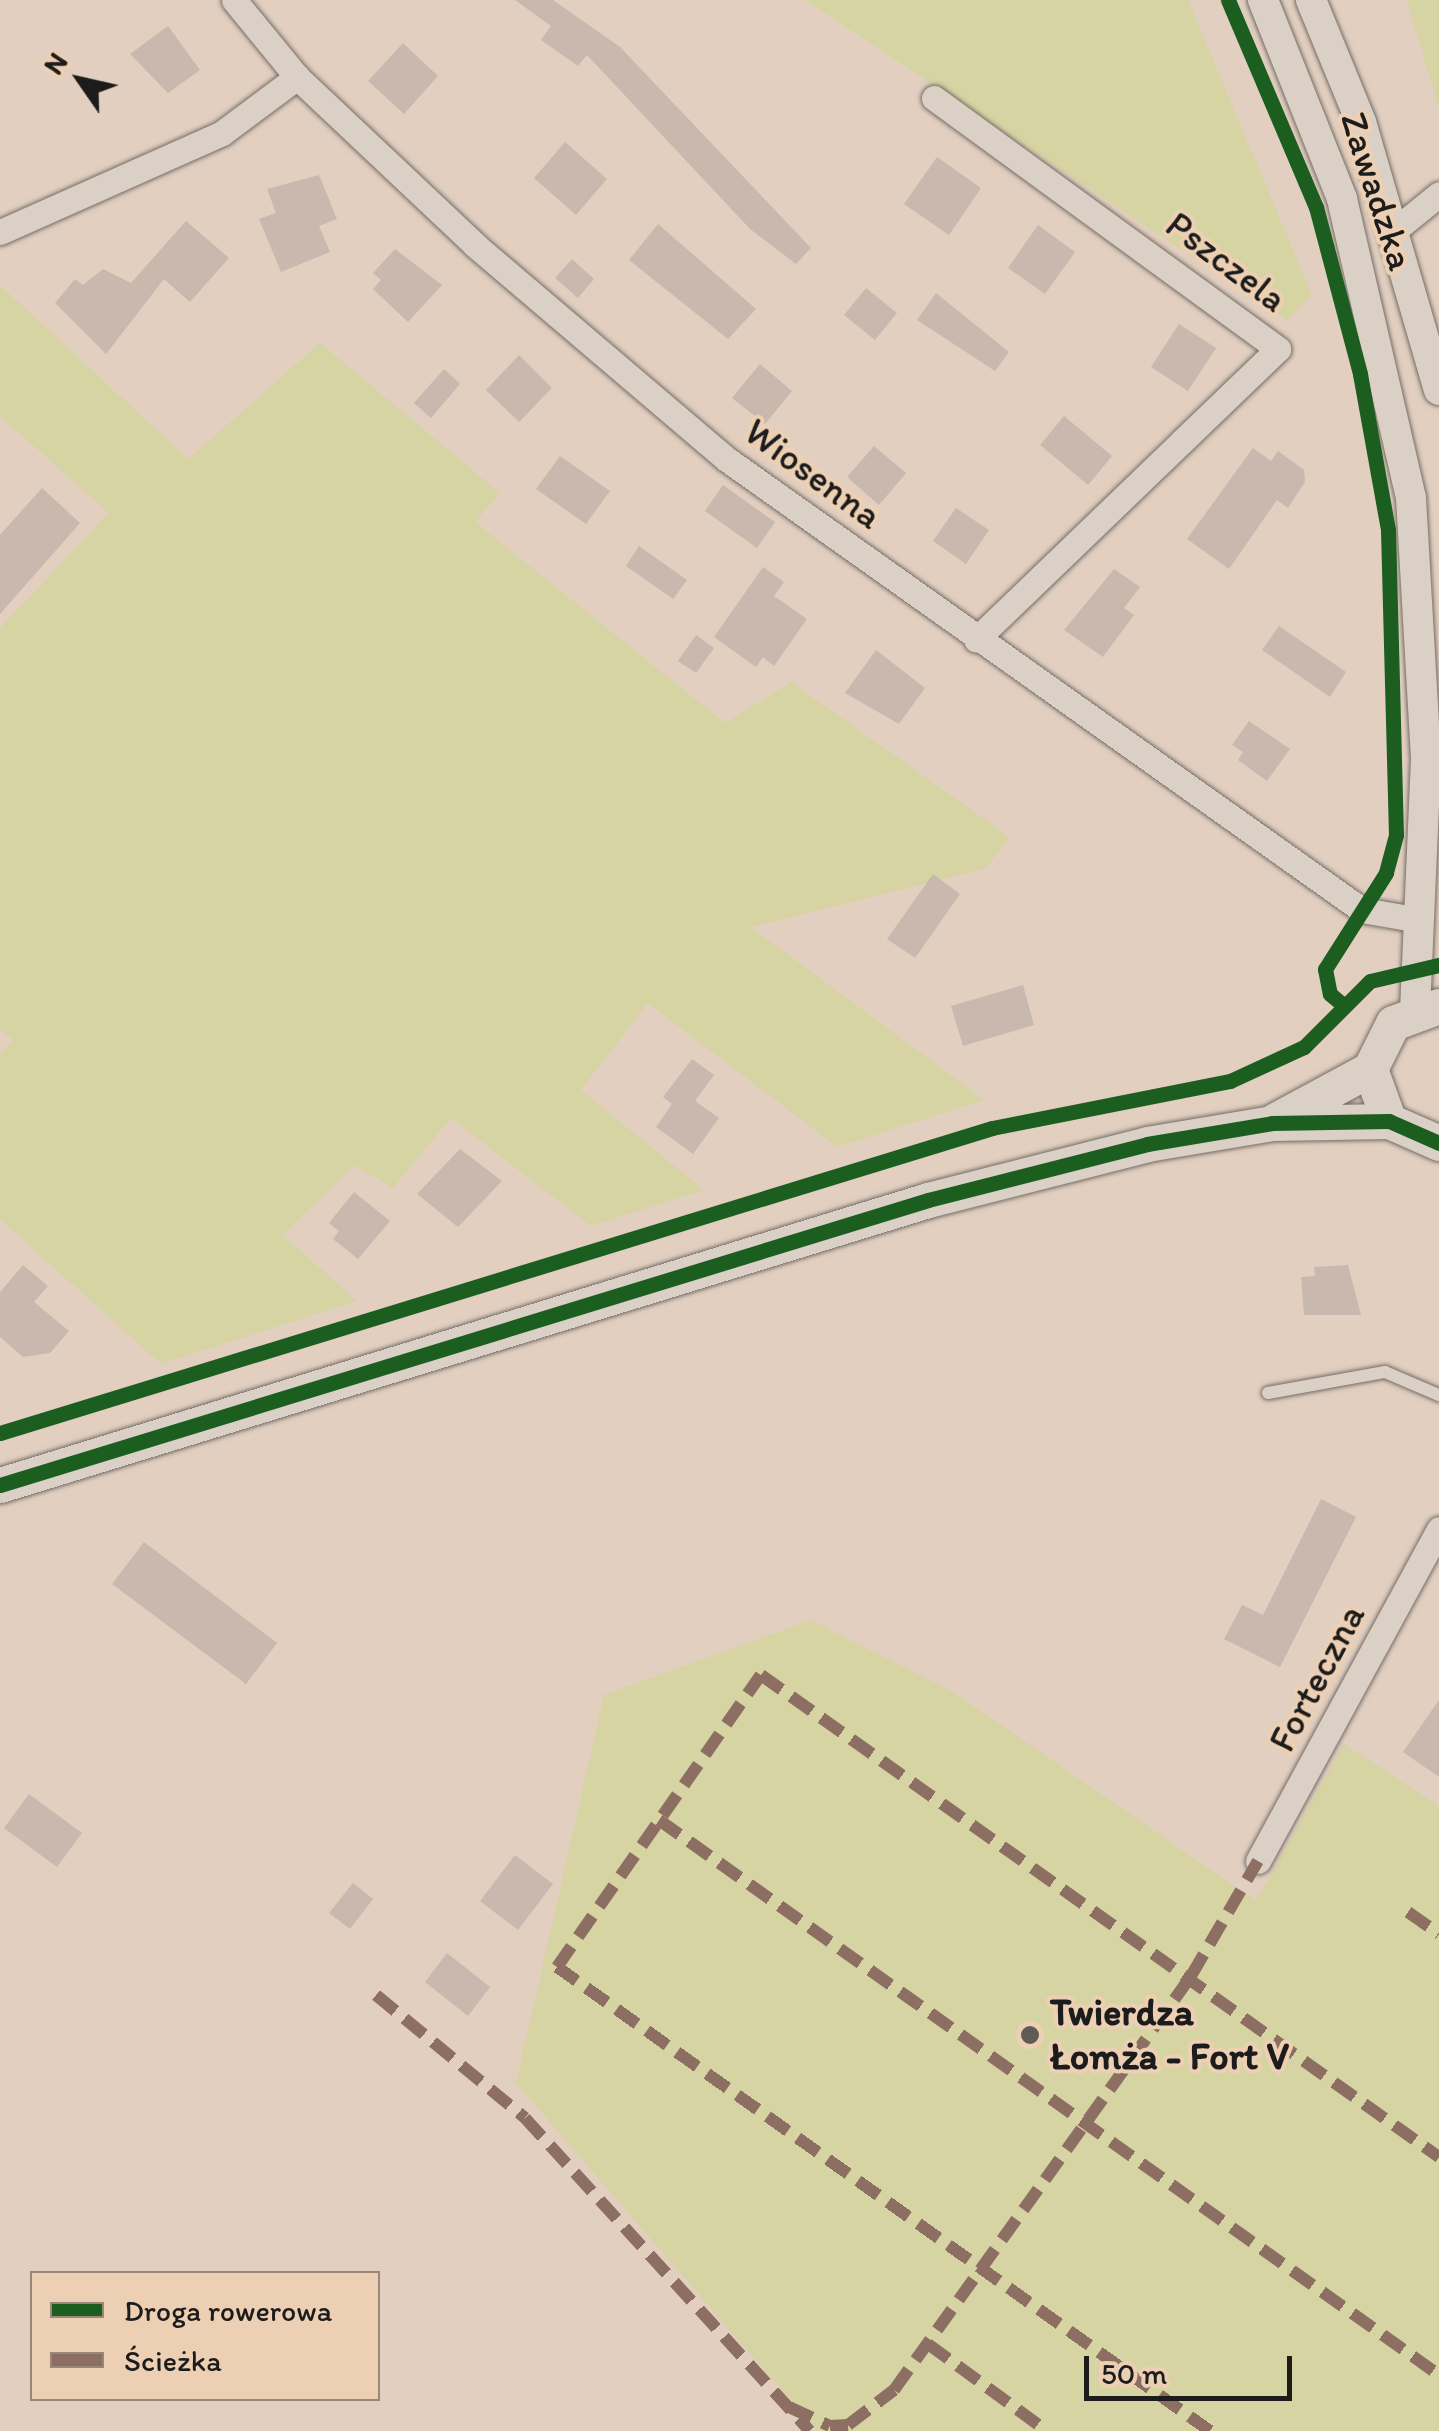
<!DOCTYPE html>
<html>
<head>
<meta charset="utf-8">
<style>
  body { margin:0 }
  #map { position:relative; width:1439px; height:2431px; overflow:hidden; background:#e2cfc0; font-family:Itim,sans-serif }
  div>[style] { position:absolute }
  .green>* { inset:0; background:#d6d4a3 }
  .building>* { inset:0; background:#c8b8ad }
  .roads { filter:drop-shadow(0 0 2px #756d66) drop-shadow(0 0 2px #756d66) }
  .service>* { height:12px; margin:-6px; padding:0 6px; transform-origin:6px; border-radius:6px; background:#dbd0c5 }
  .minor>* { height:25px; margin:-12.5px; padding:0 12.5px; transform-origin:12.5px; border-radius:12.5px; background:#dbd0c5 }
  .tertiary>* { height:30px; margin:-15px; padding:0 15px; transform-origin:15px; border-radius:15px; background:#dbd0c5 }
  .secondary>* { height:35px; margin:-17.5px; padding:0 17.5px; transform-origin:17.5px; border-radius:17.5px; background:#dbd0c5 }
  .quiet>* { height:12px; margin-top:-6px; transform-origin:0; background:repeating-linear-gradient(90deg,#8d6e63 0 25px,transparent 0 37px) }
  .cycleway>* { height:15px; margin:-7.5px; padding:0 7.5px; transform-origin:7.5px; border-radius:7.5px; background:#1b5e20 }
  .dots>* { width:28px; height:28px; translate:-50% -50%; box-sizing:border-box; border:5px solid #edd0b3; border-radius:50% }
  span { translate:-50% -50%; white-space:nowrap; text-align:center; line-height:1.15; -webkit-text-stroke:8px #edd0b3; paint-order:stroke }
  .street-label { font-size:38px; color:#1c1c1c }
  .poi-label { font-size:38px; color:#1c1c1c; font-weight:700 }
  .left { translate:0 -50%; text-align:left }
  .legend { position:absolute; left:30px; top:2271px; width:350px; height:130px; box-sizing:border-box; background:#edd0b3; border:2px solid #987; margin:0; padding:12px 18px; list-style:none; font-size:30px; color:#1c1c1c }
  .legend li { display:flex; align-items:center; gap:20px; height:50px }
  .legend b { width:50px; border:2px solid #987 }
  .north { position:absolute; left:30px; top:30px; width:100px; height:100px; -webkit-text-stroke:8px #edd0b3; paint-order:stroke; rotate:304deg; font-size:28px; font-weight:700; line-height:40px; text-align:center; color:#1c1c1c }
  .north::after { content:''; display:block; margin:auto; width:35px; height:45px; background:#1c1c1c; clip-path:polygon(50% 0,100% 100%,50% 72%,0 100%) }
  .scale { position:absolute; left:1084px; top:2356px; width:208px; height:45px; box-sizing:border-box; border:5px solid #1c1c1c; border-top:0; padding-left:12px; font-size:30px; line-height:35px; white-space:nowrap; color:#1c1c1c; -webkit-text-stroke:8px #edd0b3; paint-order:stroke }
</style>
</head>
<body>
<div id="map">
  <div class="green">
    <div style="clip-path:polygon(805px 0,1188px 0,1312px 295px,1287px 320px)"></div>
    <div style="clip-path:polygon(1407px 0,1439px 0,1439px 109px)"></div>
    <div style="clip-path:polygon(0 285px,188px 459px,320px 343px,500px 493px,475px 522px,725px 723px,791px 682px,1010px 837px,986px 868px,751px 927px,984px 1100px,837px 1147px,648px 1003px,581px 1090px,704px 1190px,591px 1226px,451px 1118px,393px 1188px,354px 1165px,283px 1235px,357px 1301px,161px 1364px,0 1219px,0 1055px,13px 1040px,0 1029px,0 628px,109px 513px,0 416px)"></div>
    <div style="clip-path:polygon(811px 1620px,955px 1693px,1256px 1901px,1344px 1744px,1439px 1806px,1439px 2431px,817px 2431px,516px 2083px,604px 1695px)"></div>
  </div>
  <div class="building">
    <div style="clip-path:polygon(515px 0,553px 0,620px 47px,811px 248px,796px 264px,750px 229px,587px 55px,578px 66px,541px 40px,551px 26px)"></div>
    <div style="clip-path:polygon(168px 26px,200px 70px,168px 93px,130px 54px)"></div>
    <div style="clip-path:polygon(403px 43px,438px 76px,404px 114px,368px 81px)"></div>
    <div style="clip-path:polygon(565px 142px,607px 179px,576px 215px,534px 178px)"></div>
    <div style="clip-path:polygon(937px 157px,981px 188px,949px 235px,904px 204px)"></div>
    <div style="clip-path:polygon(319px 175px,337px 219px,319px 226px,330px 252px,281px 272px,259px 219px,276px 213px,267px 189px)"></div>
    <div style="clip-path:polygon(186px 221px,229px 258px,190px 302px,164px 279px,106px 354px,55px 303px,75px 279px,83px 285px,103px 269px,131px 283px)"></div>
    <div style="clip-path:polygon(658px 224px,756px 309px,728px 339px,629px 260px)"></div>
    <div style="clip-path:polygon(1038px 225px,1075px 252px,1045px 294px,1008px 268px)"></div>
    <div style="clip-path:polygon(395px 249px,442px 285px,408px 322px,373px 289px,381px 280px,373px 273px)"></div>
    <div style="clip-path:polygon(572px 259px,594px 279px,578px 298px,555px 278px)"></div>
    <div style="clip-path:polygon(866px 288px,897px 313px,875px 340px,844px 315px)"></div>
    <div style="clip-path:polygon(936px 293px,1009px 352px,995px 371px,917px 320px)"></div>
    <div style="clip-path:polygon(1179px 324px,1216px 348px,1188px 391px,1151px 367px)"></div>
    <div style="clip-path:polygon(519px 355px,552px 388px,519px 422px,486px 390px)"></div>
    <div style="clip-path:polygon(760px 364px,792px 391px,765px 424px,732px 398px)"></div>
    <div style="clip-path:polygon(444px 369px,460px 384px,431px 418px,414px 403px)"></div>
    <div style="clip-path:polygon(1064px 416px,1112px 456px,1088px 485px,1040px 445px)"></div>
    <div style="clip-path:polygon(874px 446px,906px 473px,879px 505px,847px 477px)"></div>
    <div style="clip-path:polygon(1253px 448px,1271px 461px,1278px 451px,1304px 470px,1305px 482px,1288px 508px,1277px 500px,1229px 569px,1187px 539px)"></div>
    <div style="clip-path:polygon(560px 456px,610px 491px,586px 524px,536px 489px)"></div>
    <div style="clip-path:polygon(723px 485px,775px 522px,757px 548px,705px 511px)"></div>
    <div style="clip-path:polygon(42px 488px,80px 523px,0 614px,0 535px)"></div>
    <div style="clip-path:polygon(956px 508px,989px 530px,966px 564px,933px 541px)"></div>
    <div style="clip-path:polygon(639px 546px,687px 580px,673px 599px,626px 566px)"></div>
    <div style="clip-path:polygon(763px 567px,784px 582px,774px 596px,807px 619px,774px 666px,763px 657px,756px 667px,714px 637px)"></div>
    <div style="clip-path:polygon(1114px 569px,1140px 587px,1124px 608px,1134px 615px,1103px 657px,1064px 630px)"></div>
    <div style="clip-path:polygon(1279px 626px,1346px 672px,1330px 697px,1262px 650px)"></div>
    <div style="clip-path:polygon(696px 635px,714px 648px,696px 673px,678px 661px)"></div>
    <div style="clip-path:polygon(876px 650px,925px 688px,899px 724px,845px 693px)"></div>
    <div style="clip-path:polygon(1249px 721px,1290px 749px,1267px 781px,1238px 760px,1243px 752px,1232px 745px)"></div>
    <div style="clip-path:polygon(933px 874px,960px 894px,915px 958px,887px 939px)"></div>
    <div style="clip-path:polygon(1023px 985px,1034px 1025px,963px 1046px,951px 1006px)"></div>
    <div style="clip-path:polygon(692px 1059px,714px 1075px,695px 1101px,719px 1118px,693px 1154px,656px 1127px,672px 1104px,663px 1097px)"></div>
    <div style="clip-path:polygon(460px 1149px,502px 1181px,458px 1227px,417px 1194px)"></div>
    <div style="clip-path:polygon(354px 1192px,390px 1221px,358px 1259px,333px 1239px,339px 1231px,329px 1223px)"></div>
    <div style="clip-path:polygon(23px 1265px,48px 1286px,34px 1302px,69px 1331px,50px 1353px,23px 1357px,0 1337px,0 1292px)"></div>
    <div style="clip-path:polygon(1348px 1265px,1361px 1315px,1304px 1315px,1301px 1277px,1315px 1276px,1314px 1267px)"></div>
    <div style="clip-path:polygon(1321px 1499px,1356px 1517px,1280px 1667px,1224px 1639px,1242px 1605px,1263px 1615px)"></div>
    <div style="clip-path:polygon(144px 1542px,277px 1643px,246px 1684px,112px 1584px)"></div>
    <div style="clip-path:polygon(1439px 1700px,1439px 1777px,1403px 1752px)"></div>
    <div style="clip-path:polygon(29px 1794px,82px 1833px,57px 1867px,4px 1828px)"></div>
    <div style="clip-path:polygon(515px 1855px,553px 1884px,518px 1930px,480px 1901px)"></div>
    <div style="clip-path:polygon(353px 1883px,373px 1899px,350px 1929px,329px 1913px)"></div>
    <div style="clip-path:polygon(447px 1953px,490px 1987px,468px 2016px,425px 1982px)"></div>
  </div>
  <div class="roads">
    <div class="service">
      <div style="left:1268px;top:1393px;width:119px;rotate:-10.2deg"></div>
      <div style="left:1385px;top:1372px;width:59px;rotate:23.1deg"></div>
    </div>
    <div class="minor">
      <div style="left:234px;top:0;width:99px;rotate:50.7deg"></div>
      <div style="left:297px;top:77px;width:245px;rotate:43.3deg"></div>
      <div style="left:475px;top:245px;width:328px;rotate:40.4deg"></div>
      <div style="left:725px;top:458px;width:781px;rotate:35.36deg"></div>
      <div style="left:1362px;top:910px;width:53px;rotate:9.8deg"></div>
      <div style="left:934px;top:98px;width:426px;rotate:36.1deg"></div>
      <div style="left:1278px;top:349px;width:419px;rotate:136.1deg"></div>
      <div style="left:1396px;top:229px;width:55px;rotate:-39.1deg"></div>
      <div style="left:0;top:232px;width:243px;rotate:-24deg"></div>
      <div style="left:222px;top:133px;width:94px;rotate:-36.7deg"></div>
      <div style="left:1258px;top:1861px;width:378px;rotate:-61.4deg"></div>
    </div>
    <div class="tertiary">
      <div style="left:1263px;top:0;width:214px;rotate:68.3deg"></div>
      <div style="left:1342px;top:199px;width:307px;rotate:77deg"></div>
      <div style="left:1411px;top:498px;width:261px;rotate:86.7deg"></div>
      <div style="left:1426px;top:759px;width:251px;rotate:92.5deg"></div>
      <div style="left:1311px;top:0;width:132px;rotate:67.7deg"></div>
      <div style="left:1361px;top:122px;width:279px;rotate:73.8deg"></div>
    </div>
    <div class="secondary">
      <div style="left:1439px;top:1006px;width:49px;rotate:159.7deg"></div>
      <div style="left:1393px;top:1023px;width:51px;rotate:116.6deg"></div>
      <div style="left:1370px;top:1069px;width:55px;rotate:69.9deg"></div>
      <div style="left:1389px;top:1121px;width:55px;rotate:23.7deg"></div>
      <div style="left:1274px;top:1121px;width:109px;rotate:-28.4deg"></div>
      <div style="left:0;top:1485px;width:971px;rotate:-17.07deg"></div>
      <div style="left:928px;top:1200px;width:226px;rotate:-14.3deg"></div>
      <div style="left:1147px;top:1144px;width:127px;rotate:-9.5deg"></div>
      <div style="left:1272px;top:1123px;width:117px;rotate:-1deg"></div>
    </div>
  </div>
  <div class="quiet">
    <div style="left:659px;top:1820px;width:957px;rotate:35.43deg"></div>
    <div style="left:1408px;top:1912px;width:38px;rotate:35deg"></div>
    <div style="left:376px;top:1995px;width:193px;rotate:39.5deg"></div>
    <div style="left:525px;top:2118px;width:423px;rotate:47.7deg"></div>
    <div style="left:928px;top:2344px;width:147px;rotate:36.2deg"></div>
    <div style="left:789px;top:2407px;width:45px;rotate:24.9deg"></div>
    <div style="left:830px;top:2426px;width:18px;rotate:-3deg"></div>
    <div style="left:848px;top:2425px;width:58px;rotate:-37.3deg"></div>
    <div style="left:894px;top:2390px;width:510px;rotate:-54.34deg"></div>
    <div style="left:1191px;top:1976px;width:133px;rotate:-59.8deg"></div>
    <div style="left:1210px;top:2431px;width:801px;rotate:-144.6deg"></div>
    <div style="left:557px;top:1967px;width:356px;rotate:-55.1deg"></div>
    <div style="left:761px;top:1675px;width:832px;rotate:35.41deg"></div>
  </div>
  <div class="cycleway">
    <div style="left:1228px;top:0;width:225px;rotate:67deg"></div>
    <div style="left:1316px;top:207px;width:173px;rotate:75.2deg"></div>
    <div style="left:1360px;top:374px;width:158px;rotate:79.8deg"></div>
    <div style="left:1388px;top:530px;width:305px;rotate:88.5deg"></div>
    <div style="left:1396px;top:835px;width:39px;rotate:105deg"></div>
    <div style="left:1386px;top:873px;width:114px;rotate:122.4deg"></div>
    <div style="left:1325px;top:969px;width:25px;rotate:79deg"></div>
    <div style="left:1330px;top:994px;width:16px;rotate:40deg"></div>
    <div style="left:0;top:1433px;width:1038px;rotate:-17.09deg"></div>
    <div style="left:992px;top:1128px;width:243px;rotate:-11.2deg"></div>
    <div style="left:1230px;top:1081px;width:81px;rotate:-24.7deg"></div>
    <div style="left:1304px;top:1047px;width:93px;rotate:-45deg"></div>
    <div style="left:1370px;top:981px;width:71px;rotate:-13.1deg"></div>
    <div style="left:0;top:1485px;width:971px;rotate:-17.07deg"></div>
    <div style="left:928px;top:1200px;width:226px;rotate:-14.3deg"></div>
    <div style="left:1147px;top:1144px;width:127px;rotate:-9.5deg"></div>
    <div style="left:1272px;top:1123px;width:117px;rotate:-1deg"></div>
    <div style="left:1389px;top:1121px;width:55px;rotate:23.7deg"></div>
  </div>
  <div class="dots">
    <div style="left:1030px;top:2035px;background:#615b55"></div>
  </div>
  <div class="street-label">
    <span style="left:1377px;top:191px;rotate:72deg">Zawadzka</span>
    <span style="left:1226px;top:262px;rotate:37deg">Pszczela</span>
    <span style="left:813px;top:474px;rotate:36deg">Wiosenna</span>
    <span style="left:1317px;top:1678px;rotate:-62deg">Forteczna</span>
  </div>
  <div class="poi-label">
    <span class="left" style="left:1050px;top:2035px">Twierdza<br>Łomża - Fort V</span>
  </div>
  <ul class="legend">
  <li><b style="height:12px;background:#1b5e20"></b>Droga rowerowa</li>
  <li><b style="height:12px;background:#8d6e63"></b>Ścieżka</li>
  </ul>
  <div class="north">N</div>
  <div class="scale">50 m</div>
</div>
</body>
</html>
